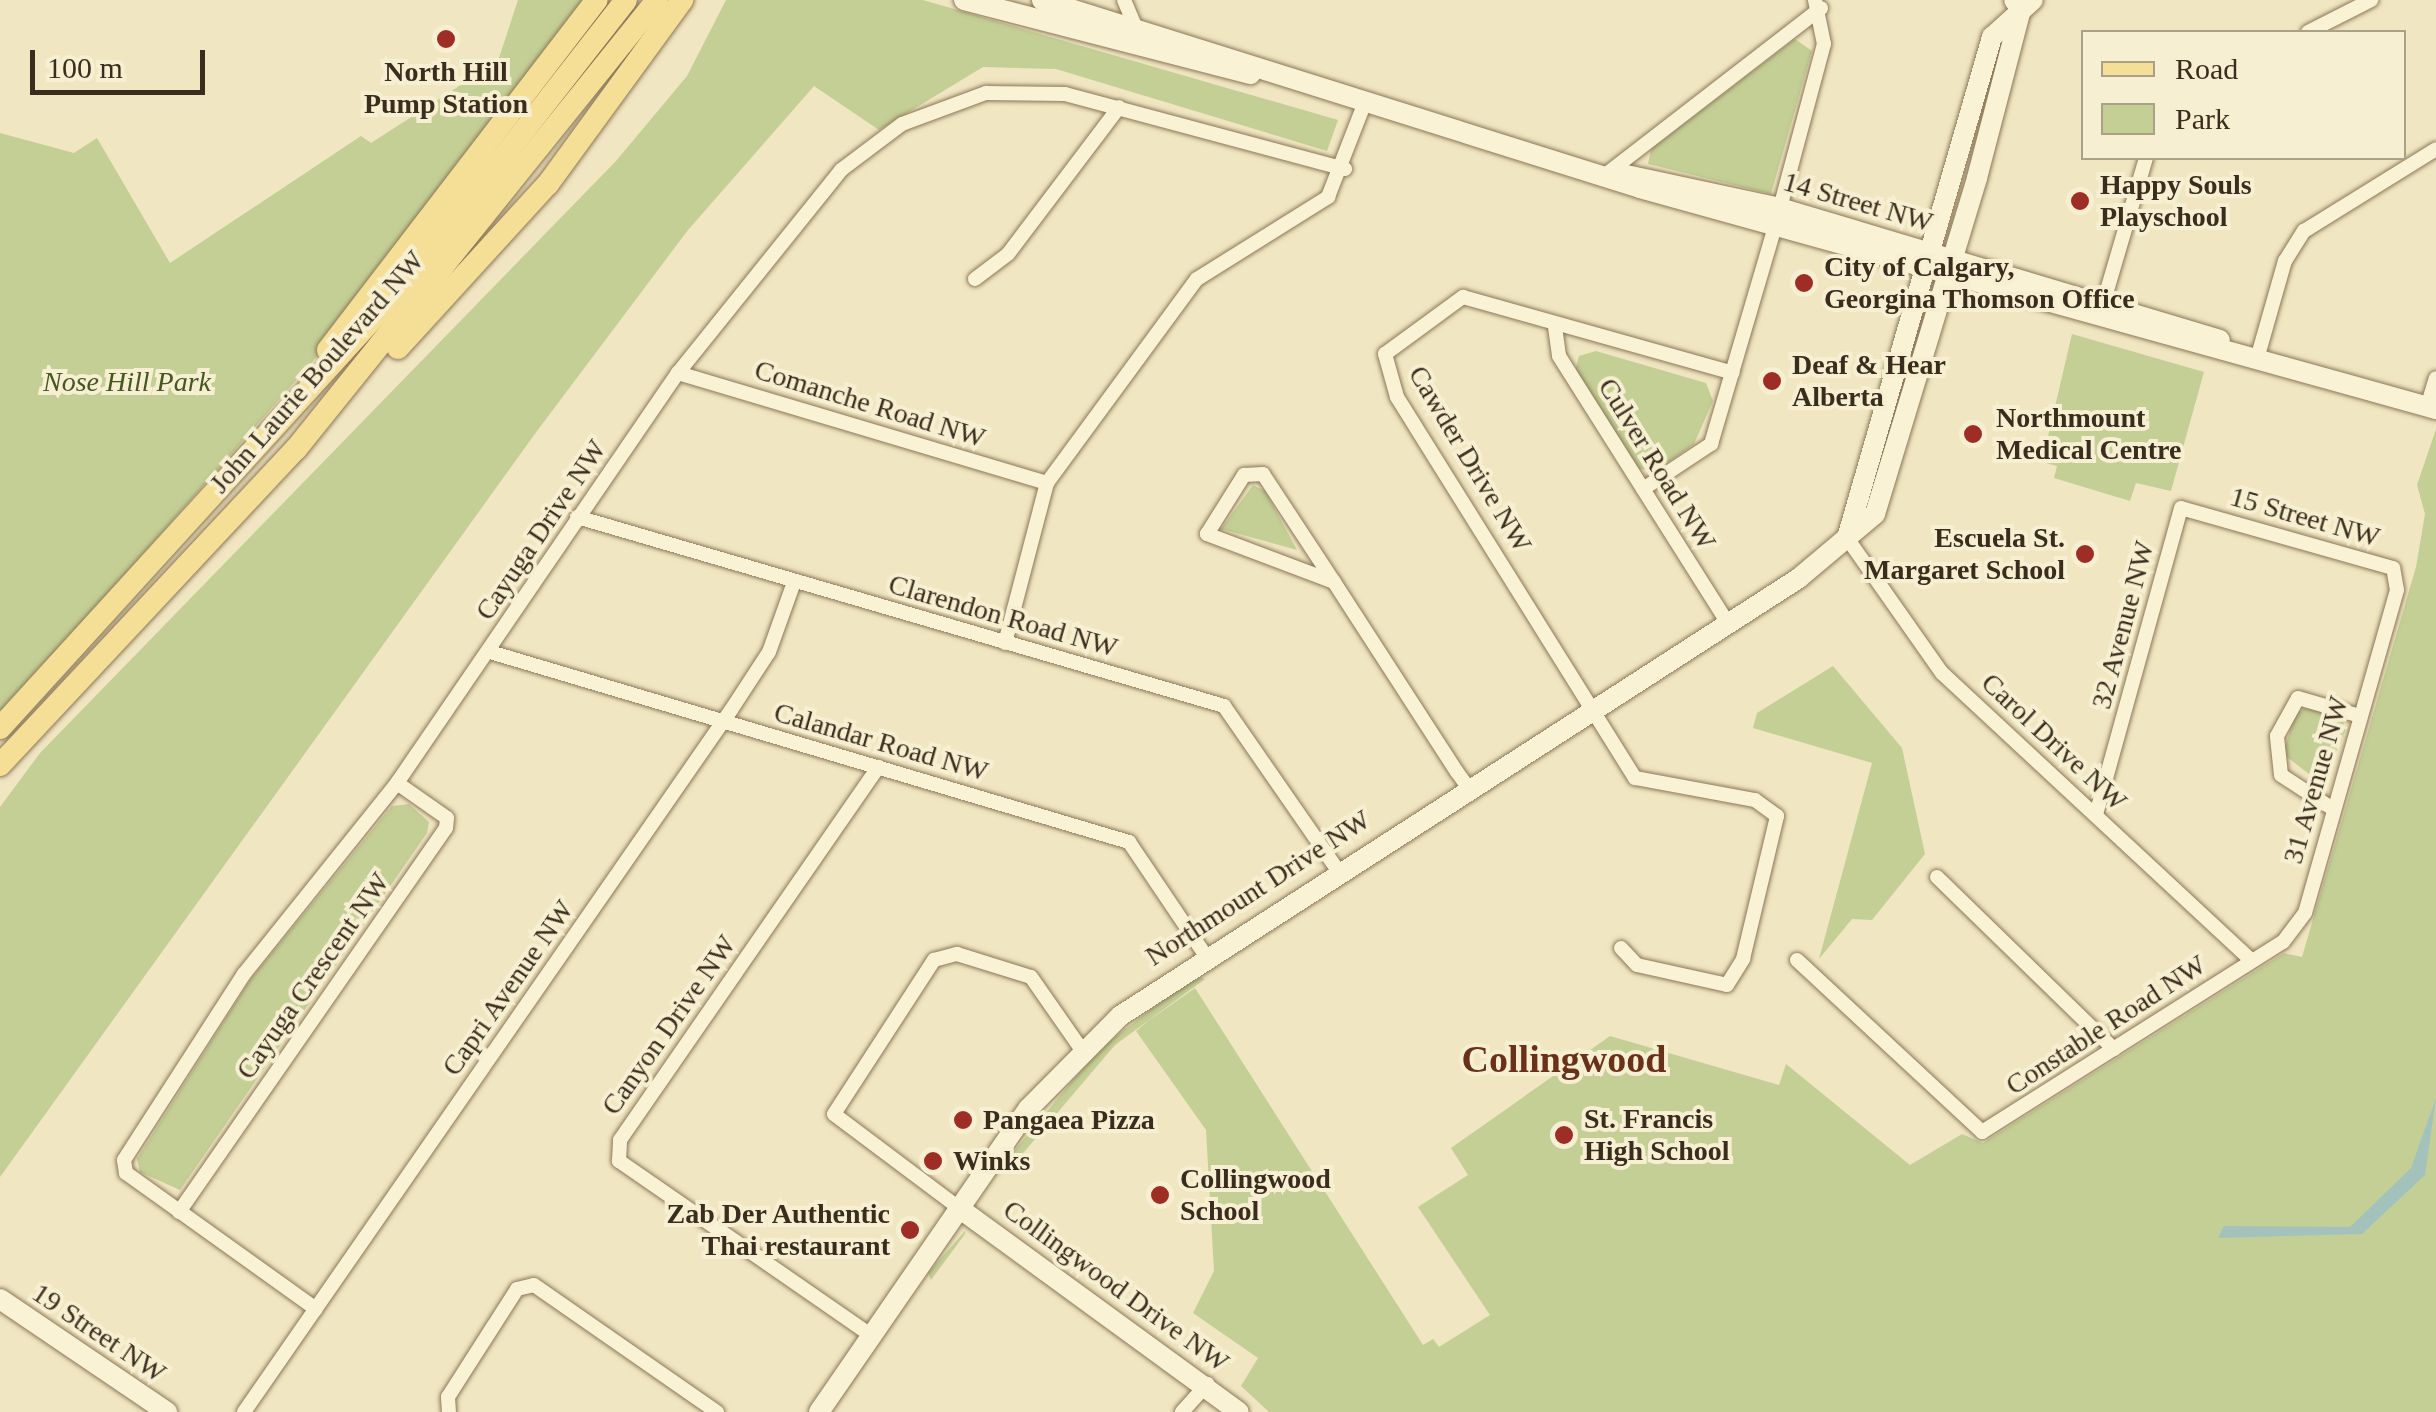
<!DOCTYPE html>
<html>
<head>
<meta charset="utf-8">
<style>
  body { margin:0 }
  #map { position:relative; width:2436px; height:1412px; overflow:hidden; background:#f0e6c1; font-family:"Times New Roman",serif }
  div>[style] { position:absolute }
  .green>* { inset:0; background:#c4cf95 }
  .water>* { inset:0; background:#a4c2bc }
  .roads { filter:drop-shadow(0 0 2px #8b7758) drop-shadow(0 0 2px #8b7758) }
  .street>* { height:14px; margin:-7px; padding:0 7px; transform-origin:7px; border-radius:7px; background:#faf2d5 }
  .secondary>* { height:20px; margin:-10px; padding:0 10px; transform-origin:10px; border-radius:10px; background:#faf2d5 }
  .primary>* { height:22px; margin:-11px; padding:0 11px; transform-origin:11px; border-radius:11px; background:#f5df97 }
  .dots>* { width:28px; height:28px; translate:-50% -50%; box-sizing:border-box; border:5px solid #f7efd1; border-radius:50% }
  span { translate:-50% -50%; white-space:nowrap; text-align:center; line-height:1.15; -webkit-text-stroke:8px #f7efd1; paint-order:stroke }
  .poi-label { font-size:28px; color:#3a2d1d; font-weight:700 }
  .left { translate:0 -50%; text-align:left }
  .right { translate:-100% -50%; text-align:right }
  .street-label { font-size:28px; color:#3a2d1d }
  .park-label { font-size:28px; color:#465722; font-style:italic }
  .district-label { font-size:38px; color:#69311a; font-weight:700 }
  .legend { position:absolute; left:2081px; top:30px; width:325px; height:130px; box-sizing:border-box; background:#f7efd1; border:2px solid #aba189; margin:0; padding:12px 18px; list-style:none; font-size:30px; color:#3a2d1d }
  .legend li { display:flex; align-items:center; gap:20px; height:50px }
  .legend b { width:50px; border:2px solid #aba189 }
  .scale { position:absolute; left:30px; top:50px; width:175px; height:45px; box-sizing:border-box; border:5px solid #3a2d1d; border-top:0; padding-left:12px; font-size:30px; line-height:35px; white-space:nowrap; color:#3a2d1d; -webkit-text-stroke:8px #f7efd1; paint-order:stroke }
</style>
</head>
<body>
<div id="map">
  <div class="green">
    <div style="clip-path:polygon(518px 0,586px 0,313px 361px,0 716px,0 133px,74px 153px,97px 138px,170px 263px,361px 136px,371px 143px,498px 61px)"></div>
    <div style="clip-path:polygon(726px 0,923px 0,1338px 120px,1327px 151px,1056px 69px,983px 67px,879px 130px,814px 86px,688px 230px,537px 431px,0 1177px,0 807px,40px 753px,616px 161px,687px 76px)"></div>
    <div style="clip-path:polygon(1795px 39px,1812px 51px,1771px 194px,1648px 164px,1651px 149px)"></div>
    <div style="clip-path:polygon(2072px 334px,2204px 372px,2171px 491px,2136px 483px,2130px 501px,2054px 478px,2057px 466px,2042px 462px)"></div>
    <div style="clip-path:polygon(1596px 351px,1706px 383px,1713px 401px,1694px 444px,1657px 470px,1637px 469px,1575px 371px,1579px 356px)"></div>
    <div style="clip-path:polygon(2436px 429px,2436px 1412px,1269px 1412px,1241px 1386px,1258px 1358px,1193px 1313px,1214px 1271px,1206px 1130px,1136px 1031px,1148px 1021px,1195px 988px,1423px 1345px,1433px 1339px,1439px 1347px,1490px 1315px,1418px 1207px,1468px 1175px,1451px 1148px,1610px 1036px,1779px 1085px,1786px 1064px,1910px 1165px,1962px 1134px,1983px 1143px,2284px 953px,2302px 957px,2416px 567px,2425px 514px,2417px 485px)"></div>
    <div style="clip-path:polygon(1253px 485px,1265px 491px,1297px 550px,1221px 529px)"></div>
    <div style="clip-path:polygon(1833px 666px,1902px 748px,1925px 854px,1872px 920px,1852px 919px,1819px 959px,1872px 763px,1753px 728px,1757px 713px)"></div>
    <div style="clip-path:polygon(2308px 707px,2343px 720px,2345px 731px,2322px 784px,2283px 754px,2295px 714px)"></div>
    <div style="clip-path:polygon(409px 804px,429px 822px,427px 833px,180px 1190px,140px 1172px,137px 1159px,250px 980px,392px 806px)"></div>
    <div style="clip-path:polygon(1195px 976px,1205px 979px,1115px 1045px,1008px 1171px,1001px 1167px,1098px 1050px)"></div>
    <div style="clip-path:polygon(965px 1231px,965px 1234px,931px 1280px,928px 1273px)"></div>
  </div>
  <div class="water">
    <div style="clip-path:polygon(2436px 1098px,2425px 1175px,2362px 1234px,2218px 1238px,2224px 1226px,2350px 1227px,2411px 1168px)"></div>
  </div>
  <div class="roads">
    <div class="street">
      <div style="left:1124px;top:0;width:28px;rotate:67deg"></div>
      <div style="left:2308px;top:32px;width:71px;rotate:-26.9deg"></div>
      <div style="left:1609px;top:172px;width:268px;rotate:-37.7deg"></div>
      <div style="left:1780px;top:208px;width:170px;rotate:-75deg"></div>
      <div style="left:1824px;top:44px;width:45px;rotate:-101.6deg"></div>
      <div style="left:975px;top:279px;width:41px;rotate:-37.1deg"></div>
      <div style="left:1008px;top:254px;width:184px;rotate:-52.9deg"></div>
      <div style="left:2103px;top:304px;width:152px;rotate:-73.6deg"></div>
      <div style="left:1555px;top:327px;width:29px;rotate:82deg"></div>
      <div style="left:1559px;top:356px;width:315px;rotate:57.7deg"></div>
      <div style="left:2257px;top:359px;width:102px;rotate:-74.1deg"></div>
      <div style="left:2285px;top:261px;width:36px;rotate:-58deg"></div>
      <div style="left:2304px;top:231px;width:155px;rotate:-31.8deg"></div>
      <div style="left:678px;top:373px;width:385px;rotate:16.6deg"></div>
      <div style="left:2427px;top:407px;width:30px;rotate:-73deg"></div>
      <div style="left:1643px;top:489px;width:82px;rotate:-33.5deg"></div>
      <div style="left:1711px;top:444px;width:226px;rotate:-73.6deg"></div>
      <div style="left:577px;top:517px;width:674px;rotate:16.28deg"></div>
      <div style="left:1224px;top:706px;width:198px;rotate:55.3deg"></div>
      <div style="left:1847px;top:538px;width:165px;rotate:54.9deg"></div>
      <div style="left:1942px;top:673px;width:423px;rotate:42.9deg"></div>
      <div style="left:1334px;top:582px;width:136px;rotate:-159.3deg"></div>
      <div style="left:1207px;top:534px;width:70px;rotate:-57.9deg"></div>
      <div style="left:1244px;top:475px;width:19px;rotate:-3deg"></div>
      <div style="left:1263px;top:474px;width:129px;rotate:56.7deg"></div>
      <div style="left:1334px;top:582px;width:226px;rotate:57.1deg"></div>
      <div style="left:1457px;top:772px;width:17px;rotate:54deg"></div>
      <div style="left:1005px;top:643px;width:165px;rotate:-75.3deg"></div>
      <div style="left:1047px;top:483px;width:253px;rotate:-53.7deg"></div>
      <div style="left:1197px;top:279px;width:155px;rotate:-32deg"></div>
      <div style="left:1328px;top:197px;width:102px;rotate:-68.7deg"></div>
      <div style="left:490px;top:652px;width:667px;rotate:16.56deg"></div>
      <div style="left:1129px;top:842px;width:134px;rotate:56deg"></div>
      <div style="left:2333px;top:809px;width:62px;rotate:-146.8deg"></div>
      <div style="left:2281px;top:775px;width:39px;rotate:-96deg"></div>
      <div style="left:2277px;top:736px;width:43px;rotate:-61.1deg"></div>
      <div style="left:2298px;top:698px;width:65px;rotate:16.2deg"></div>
      <div style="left:1937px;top:877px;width:247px;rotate:44.2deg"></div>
      <div style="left:1621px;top:948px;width:23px;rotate:47deg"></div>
      <div style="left:1637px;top:965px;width:92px;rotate:12.5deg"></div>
      <div style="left:1727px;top:985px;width:31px;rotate:-58deg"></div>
      <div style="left:1743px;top:959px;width:147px;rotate:-76.6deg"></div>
      <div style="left:1777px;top:816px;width:27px;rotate:-144deg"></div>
      <div style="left:1755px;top:800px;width:122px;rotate:-169.6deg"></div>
      <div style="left:1635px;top:778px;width:449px;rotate:-122deg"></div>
      <div style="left:1397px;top:397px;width:45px;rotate:-105.6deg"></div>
      <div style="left:1385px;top:354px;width:97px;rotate:-36.2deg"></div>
      <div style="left:1463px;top:297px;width:280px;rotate:15.7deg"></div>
      <div style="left:1797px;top:960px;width:253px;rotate:42.9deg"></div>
      <div style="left:1982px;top:1132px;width:356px;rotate:-32.3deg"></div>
      <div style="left:2283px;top:942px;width:36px;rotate:-53deg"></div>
      <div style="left:2305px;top:913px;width:336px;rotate:-74.1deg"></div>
      <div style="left:2397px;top:590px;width:22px;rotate:-100deg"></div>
      <div style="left:2393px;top:568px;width:220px;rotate:-164.2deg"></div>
      <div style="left:2181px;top:508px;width:318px;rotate:105.5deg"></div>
      <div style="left:959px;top:1208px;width:156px;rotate:-143.1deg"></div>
      <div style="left:834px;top:1114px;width:184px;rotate:-57deg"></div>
      <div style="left:934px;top:960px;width:24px;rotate:-15deg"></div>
      <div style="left:957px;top:954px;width:77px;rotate:17.3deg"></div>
      <div style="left:1031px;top:977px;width:89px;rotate:55.1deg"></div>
      <div style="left:179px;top:1212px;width:468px;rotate:-55.2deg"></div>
      <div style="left:446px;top:828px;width:10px;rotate:-84deg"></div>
      <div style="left:447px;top:818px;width:61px;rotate:-145deg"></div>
      <div style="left:316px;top:1309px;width:234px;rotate:-144.4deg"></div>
      <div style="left:126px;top:1173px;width:13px;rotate:-99deg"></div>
      <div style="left:124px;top:1160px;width:221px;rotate:-57.2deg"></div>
      <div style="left:244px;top:974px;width:245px;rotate:-51.3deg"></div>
      <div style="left:397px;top:783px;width:497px;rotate:-55.6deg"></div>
      <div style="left:678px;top:373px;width:260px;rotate:-51.2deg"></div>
      <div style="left:841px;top:170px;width:76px;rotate:-37deg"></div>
      <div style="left:902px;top:124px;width:90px;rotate:-20.3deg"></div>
      <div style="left:986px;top:93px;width:79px;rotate:0.7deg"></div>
      <div style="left:1065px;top:94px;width:290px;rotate:15deg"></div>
      <div style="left:872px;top:1336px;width:308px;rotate:-145.3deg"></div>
      <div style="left:619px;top:1161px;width:21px;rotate:-87deg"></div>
      <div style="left:620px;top:1140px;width:454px;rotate:-55.3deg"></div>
      <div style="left:244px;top:1412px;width:854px;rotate:-55.25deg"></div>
      <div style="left:731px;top:710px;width:69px;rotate:-56.8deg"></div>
      <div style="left:769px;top:652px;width:74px;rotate:-70.3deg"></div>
      <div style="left:449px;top:1412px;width:15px;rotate:-94deg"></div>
      <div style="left:448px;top:1397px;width:128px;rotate:-57.4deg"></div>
      <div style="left:517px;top:1289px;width:17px;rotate:-13deg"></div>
      <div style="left:534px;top:1285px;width:223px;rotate:34.8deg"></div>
      <div style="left:1182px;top:1412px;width:38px;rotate:-48deg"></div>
    </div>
    <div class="secondary">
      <div style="left:964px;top:0;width:296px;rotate:14.5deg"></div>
      <div style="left:1042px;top:0;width:627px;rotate:17.45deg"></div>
      <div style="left:1640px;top:188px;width:826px;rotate:15.52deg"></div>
      <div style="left:1617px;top:173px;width:167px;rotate:12.1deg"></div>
      <div style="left:1780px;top:208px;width:459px;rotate:16.7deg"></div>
      <div style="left:1847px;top:538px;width:522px;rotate:-73.86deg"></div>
      <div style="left:1992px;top:37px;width:55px;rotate:-42.1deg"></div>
      <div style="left:959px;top:1208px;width:346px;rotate:36.1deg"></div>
      <div style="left:0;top:1299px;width:202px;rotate:34.1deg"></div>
      <div style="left:819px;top:1412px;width:369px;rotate:-55.4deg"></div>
      <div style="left:1029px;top:1108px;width:129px;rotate:-45.3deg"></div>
      <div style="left:1120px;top:1016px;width:808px;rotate:-32.82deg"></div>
      <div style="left:1799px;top:578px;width:99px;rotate:-40.1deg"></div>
      <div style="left:1875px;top:514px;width:351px;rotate:-73.1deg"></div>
      <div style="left:1977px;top:178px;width:175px;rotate:-75.4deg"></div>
      <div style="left:2021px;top:9px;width:11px;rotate:-128deg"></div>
    </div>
    <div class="primary">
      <div style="left:398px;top:348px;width:222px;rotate:-47.6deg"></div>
      <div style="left:548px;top:184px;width:228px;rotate:-53.9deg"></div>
      <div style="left:328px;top:350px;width:441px;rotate:-52.5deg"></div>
      <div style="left:0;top:728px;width:595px;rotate:-47.66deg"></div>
      <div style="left:401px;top:288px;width:365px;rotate:-52deg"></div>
      <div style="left:0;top:765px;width:433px;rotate:-46.9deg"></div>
      <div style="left:296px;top:449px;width:576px;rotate:-51.2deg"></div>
    </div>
  </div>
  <div class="dots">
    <div style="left:446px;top:39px;background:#9d2d25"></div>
    <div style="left:2080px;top:201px;background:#9d2d25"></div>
    <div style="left:1804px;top:283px;background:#9d2d25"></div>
    <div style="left:1772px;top:381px;background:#9d2d25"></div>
    <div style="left:1973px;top:434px;background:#9d2d25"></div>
    <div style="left:2085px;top:554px;background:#9d2d25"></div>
    <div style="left:963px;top:1120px;background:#9d2d25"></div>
    <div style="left:1564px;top:1135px;background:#9d2d25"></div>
    <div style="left:933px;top:1161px;background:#9d2d25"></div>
    <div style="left:1160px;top:1195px;background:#9d2d25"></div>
    <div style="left:910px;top:1230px;background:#9d2d25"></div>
  </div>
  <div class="poi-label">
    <span style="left:446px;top:88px">North Hill<br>Pump Station</span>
    <span class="left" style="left:2100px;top:201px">Happy Souls<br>Playschool</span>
    <span class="left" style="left:1824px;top:283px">City of Calgary,<br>Georgina Thomson Office</span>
    <span class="left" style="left:1792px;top:381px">Deaf &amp; Hear<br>Alberta</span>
    <span class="left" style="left:1996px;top:434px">Northmount<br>Medical Centre</span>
    <span class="right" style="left:2065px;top:554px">Escuela St.<br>Margaret School</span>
    <span class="left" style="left:1584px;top:1135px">St. Francis<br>High School</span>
    <span class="left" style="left:983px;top:1120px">Pangaea Pizza</span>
    <span class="left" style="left:953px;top:1161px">Winks</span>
    <span class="left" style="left:1180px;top:1195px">Collingwood<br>School</span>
    <span class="right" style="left:890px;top:1230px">Zab Der Authentic<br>Thai restaurant</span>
  </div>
  <div class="street-label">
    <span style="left:1858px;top:202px;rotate:16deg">14 Street NW</span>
    <span style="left:317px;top:372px;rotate:-49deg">John Laurie Boulevard NW</span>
    <span style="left:870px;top:404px;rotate:17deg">Comanche Road NW</span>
    <span style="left:1470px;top:459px;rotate:59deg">Cawder Drive NW</span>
    <span style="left:1657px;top:464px;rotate:58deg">Culver Road NW</span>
    <span style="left:2305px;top:517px;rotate:16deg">15 Street NW</span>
    <span style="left:541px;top:530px;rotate:-56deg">Cayuga Drive NW</span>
    <span style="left:1003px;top:616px;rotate:16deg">Clarendon Road NW</span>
    <span style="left:2123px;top:625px;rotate:-75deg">32 Avenue NW</span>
    <span style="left:881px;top:742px;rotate:16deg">Calandar Road NW</span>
    <span style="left:2054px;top:742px;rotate:43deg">Carol Drive NW</span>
    <span style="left:2316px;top:780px;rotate:-74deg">31 Avenue NW</span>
    <span style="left:1258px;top:888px;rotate:-33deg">Northmount Drive NW</span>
    <span style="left:313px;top:976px;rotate:-55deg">Cayuga Crescent NW</span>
    <span style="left:508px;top:988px;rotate:-55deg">Capri Avenue NW</span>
    <span style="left:669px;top:1025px;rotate:-55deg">Canyon Drive NW</span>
    <span style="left:2106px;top:1025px;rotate:-33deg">Constable Road NW</span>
    <span style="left:1116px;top:1286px;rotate:36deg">Collingwood Drive NW</span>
    <span style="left:99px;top:1333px;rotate:34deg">19 Street NW</span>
  </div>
  <div class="park-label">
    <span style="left:127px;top:382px">Nose Hill Park</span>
  </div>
  <div class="district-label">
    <span style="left:1564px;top:1060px">Collingwood</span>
  </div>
  <ul class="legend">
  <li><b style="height:12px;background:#f5df97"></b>Road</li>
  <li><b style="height:28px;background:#c4cf95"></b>Park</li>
  </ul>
  <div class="scale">100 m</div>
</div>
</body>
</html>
